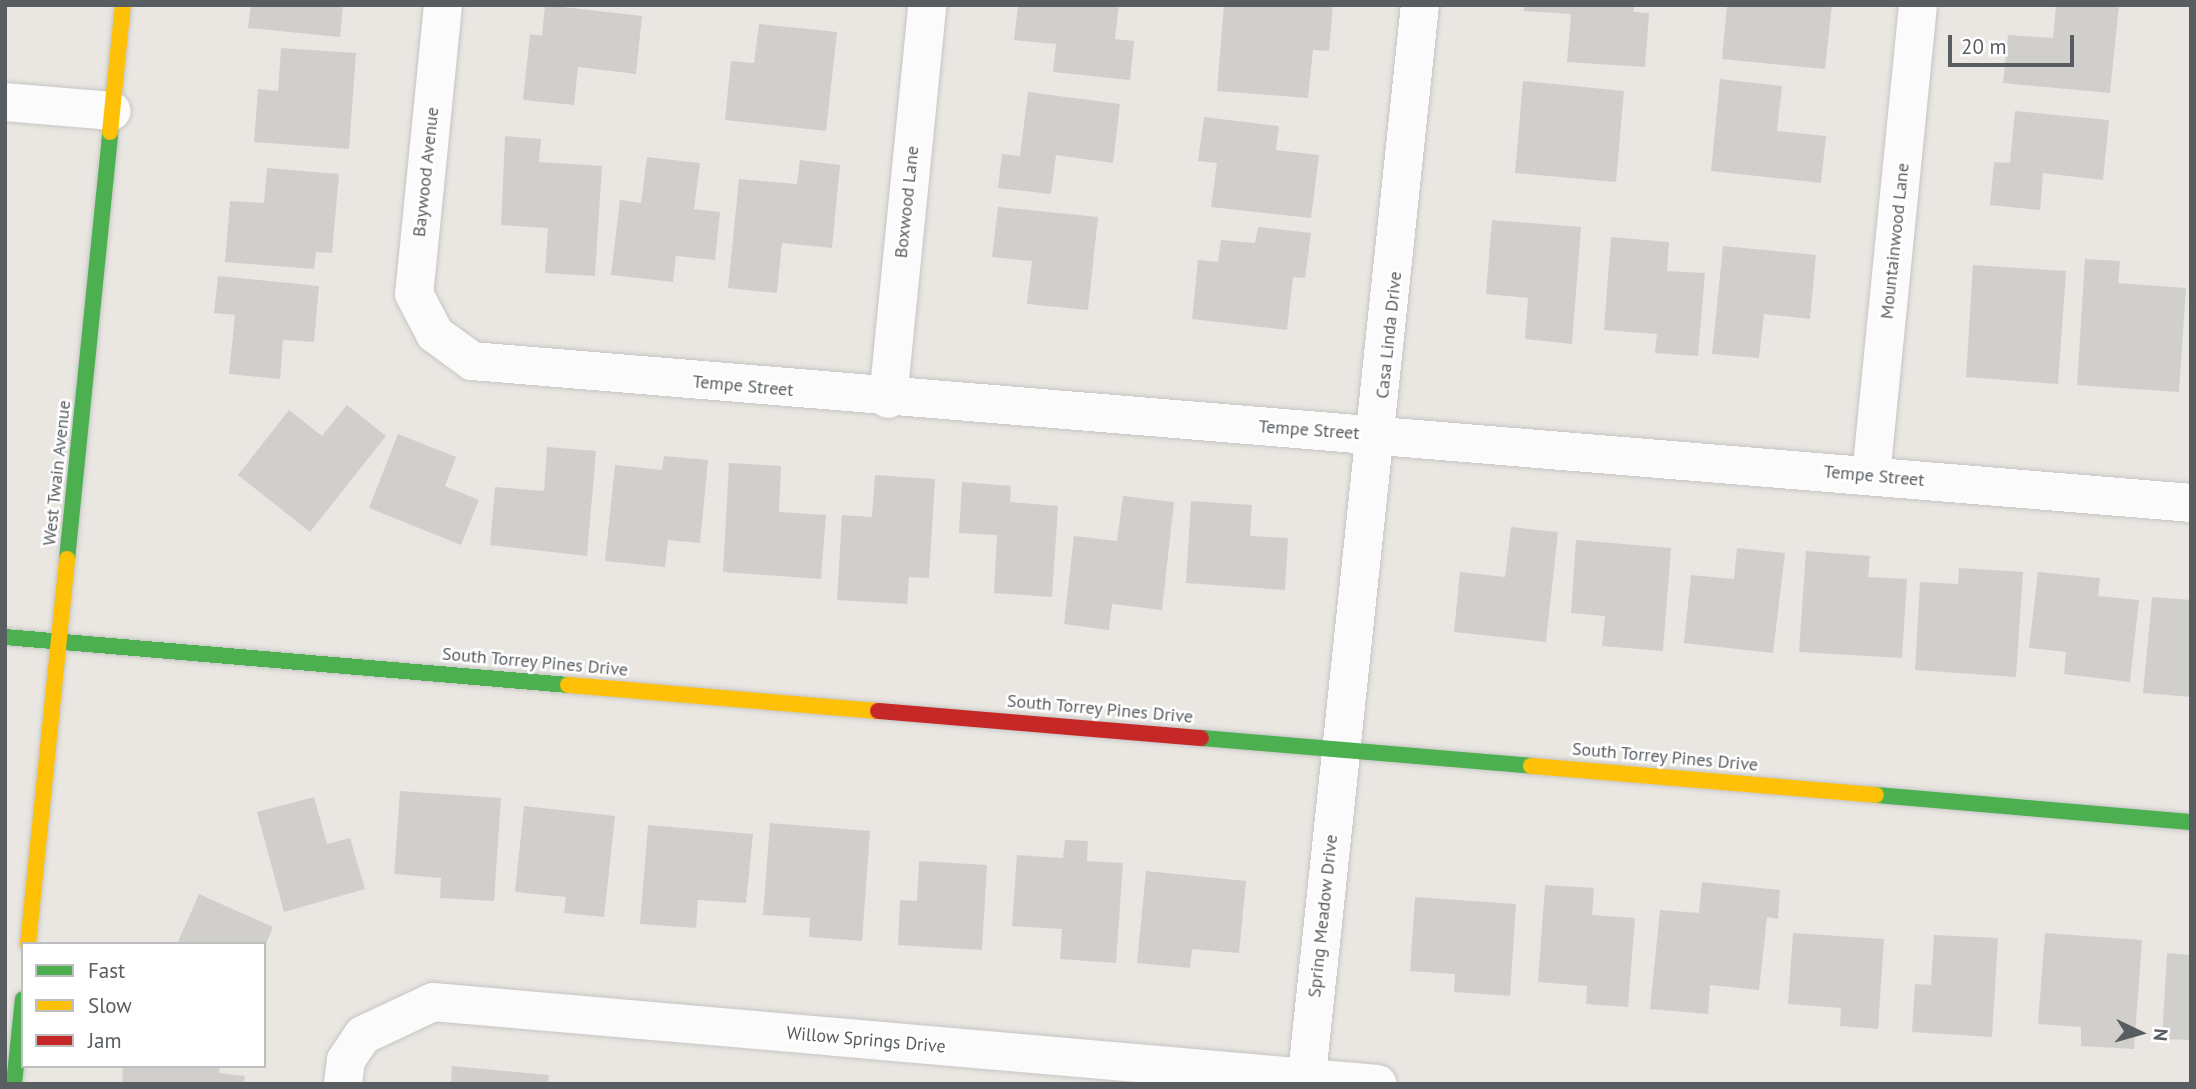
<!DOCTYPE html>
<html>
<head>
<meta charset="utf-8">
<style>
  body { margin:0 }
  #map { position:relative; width:2196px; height:1089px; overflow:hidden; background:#eae7e2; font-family:"PT Sans",sans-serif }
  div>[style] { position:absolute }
  .building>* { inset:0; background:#d1cfcc }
  .roads { filter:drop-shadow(0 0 2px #c5c5c3) drop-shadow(0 0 2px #c5c5c3) }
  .street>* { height:38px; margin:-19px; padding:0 19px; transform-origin:19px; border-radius:19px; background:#fcfbfb }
  .fast>* { height:16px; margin:-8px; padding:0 8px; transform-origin:8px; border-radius:8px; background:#4caf50 }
  .slow>* { height:16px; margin:-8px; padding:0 8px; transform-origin:8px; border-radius:8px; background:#ffc107 }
  .jam>* { height:16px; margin:-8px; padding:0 8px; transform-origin:8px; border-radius:8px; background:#c62828 }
  span { translate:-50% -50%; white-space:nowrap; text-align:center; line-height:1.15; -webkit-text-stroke:5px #fff; paint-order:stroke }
  .street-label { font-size:18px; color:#585d61 }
  .frame { position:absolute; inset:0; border:7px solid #585d61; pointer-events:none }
  .legend { position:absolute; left:21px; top:942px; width:245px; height:126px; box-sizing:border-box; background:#fff; border:2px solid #bcbec0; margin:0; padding:9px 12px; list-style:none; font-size:21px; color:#585d61 }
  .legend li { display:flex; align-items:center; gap:14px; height:35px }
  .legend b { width:35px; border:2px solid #bcbec0 }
  .north { position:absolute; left:2105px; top:998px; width:70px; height:70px; -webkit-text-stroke:5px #fff; paint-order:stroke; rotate:95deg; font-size:19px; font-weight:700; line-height:28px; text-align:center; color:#585d61 }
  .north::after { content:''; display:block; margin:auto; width:24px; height:32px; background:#585d61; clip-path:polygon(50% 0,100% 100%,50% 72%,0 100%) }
  .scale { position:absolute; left:1948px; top:35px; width:126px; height:32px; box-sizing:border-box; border:4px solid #585d61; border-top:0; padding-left:9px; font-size:21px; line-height:24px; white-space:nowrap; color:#585d61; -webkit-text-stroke:5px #fff; paint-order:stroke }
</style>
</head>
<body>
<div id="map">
  <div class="building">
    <div style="clip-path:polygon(251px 5px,343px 5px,340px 37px,248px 28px)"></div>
    <div style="clip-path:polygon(545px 5px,642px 16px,636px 74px,578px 67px,574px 105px,523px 100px,530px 34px,542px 36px)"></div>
    <div style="clip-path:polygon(1018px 5px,1119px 5px,1115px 39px,1134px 41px,1130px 80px,1053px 72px,1056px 44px,1014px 40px)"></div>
    <div style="clip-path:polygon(1224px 5px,1333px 5px,1329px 51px,1313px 50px,1308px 98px,1217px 91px)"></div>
    <div style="clip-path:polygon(1524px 5px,1634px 5px,1634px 12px,1649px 13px,1645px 67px,1567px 62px,1571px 14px,1524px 11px)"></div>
    <div style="clip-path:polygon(1727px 5px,1832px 5px,1825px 69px,1722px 59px)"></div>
    <div style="clip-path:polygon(2056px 5px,2119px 5px,2110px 93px,2003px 83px,2008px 35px,2053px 38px)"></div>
    <div style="clip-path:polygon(759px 24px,837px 32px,826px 131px,725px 120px,731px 61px,754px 63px)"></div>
    <div style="clip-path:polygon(281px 48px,356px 53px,349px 149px,254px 142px,258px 89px,278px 91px)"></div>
    <div style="clip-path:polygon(1720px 79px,1782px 86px,1777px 131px,1826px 136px,1821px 183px,1711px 171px)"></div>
    <div style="clip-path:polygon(1523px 81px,1624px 91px,1616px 182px,1515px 173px)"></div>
    <div style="clip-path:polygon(1028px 92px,1120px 104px,1113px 163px,1056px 155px,1051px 194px,998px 188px,1002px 154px,1020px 156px)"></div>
    <div style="clip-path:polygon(2015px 111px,2109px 120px,2103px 180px,2043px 173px,2040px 210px,1990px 205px,1994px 162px,2010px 163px)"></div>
    <div style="clip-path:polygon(1204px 117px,1279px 126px,1276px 150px,1319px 155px,1311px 218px,1211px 207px,1217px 163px,1198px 161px)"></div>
    <div style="clip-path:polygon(505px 136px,541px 139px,539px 162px,602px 166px,595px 276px,545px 273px,548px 228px,501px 225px)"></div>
    <div style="clip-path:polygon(647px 157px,700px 163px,694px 209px,720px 212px,715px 260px,676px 256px,673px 282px,611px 275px,620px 200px,641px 203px)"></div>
    <div style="clip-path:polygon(800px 160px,840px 165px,832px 248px,782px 243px,777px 293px,728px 288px,739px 179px,797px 184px)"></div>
    <div style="clip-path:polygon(267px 168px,339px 174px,332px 253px,316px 252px,314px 269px,225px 262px,230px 201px,264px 203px)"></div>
    <div style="clip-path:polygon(998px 207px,1098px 217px,1088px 310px,1027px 304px,1032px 261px,992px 257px)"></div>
    <div style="clip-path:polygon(1492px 220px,1581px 227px,1572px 344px,1525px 339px,1528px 298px,1486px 294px)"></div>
    <div style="clip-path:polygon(1258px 227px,1311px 233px,1305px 278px,1293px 277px,1287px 330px,1192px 319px,1198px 260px,1218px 262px,1221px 240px,1255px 243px)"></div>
    <div style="clip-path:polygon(1611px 237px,1669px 242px,1667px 271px,1705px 273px,1698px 356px,1655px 353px,1657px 334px,1604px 330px)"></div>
    <div style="clip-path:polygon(1723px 246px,1816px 255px,1810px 319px,1764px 314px,1759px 358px,1712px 354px)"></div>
    <div style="clip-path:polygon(2085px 259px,2120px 261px,2118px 283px,2186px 288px,2179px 392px,2077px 385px)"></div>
    <div style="clip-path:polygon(1973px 265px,2066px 271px,2058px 384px,1966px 377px)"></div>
    <div style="clip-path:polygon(218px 276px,319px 286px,314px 342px,283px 340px,280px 379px,229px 374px,235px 315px,214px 313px)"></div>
    <div style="clip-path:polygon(347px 405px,386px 436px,310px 532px,238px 475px,289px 410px,322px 436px)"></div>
    <div style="clip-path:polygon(398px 434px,456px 457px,445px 486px,479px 500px,461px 545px,369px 508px)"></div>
    <div style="clip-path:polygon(547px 447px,596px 451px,587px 556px,490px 545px,495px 487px,544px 491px)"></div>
    <div style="clip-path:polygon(664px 456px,708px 460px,700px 543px,668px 540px,665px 567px,605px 561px,615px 465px,662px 470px)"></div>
    <div style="clip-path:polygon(729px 463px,781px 466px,779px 512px,826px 515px,821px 579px,723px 572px)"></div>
    <div style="clip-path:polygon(875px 475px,935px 479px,929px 578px,909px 577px,907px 604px,837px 600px,842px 515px,872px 517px)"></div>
    <div style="clip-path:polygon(962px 482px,1011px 486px,1010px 502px,1058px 506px,1052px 597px,994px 593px,997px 535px,959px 533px)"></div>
    <div style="clip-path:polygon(1123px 496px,1174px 502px,1162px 610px,1112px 604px,1109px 630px,1064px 624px,1074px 536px,1117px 541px)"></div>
    <div style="clip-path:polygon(1191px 501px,1252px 505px,1250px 536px,1288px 538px,1285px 590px,1186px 583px)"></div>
    <div style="clip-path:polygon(1511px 527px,1558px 532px,1546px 642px,1454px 632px,1460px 572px,1505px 577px)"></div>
    <div style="clip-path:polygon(1576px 540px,1671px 548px,1663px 651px,1602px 646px,1605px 616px,1571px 613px)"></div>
    <div style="clip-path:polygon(1737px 548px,1785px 553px,1773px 653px,1684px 643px,1691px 575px,1734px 579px)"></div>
    <div style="clip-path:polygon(1806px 551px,1870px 556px,1868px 577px,1907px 579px,1902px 658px,1799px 652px)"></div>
    <div style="clip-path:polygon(1959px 568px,2023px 572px,2016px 677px,1915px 670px,1920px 582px,1958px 584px)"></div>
    <div style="clip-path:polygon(2038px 572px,2100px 578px,2098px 596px,2139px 600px,2130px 682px,2064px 674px,2066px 652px,2029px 648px)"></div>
    <div style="clip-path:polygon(2152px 597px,2191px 600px,2191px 697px,2143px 693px)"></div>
    <div style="clip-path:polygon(400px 791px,501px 798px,494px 901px,440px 898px,441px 878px,394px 874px)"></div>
    <div style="clip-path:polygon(314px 797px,327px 844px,350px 838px,365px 889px,284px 912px,257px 812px)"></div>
    <div style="clip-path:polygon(524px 806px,615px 816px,604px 917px,564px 913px,566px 897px,515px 892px)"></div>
    <div style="clip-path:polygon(770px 823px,870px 831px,862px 941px,809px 937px,810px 918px,763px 915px)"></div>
    <div style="clip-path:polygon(648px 825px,753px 834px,746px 903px,698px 900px,696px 928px,640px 924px)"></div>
    <div style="clip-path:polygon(1065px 840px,1088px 841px,1087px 861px,1123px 863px,1116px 963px,1060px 959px,1062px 929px,1012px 926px,1017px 855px,1063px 858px)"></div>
    <div style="clip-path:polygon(919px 861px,987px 865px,982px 950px,898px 945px,900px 900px,917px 901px)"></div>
    <div style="clip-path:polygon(1146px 871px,1246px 881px,1239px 953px,1192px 949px,1190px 968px,1137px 963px)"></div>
    <div style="clip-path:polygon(1702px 882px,1780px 890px,1778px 919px,1767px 917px,1759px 990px,1710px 985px,1708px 1014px,1650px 1009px,1660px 910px,1699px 913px)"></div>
    <div style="clip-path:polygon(1545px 885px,1594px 888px,1592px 915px,1635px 918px,1628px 1007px,1586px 1004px,1587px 986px,1538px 982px)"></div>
    <div style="clip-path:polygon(199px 894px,273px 927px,266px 944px,177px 944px)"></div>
    <div style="clip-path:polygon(1415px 897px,1516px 904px,1510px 996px,1454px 992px,1455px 974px,1410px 971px)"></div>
    <div style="clip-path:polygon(1793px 933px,1884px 939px,1878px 1029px,1840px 1026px,1841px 1008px,1788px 1004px)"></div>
    <div style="clip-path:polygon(2045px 933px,2142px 940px,2134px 1049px,2081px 1046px,2081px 1027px,2038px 1024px)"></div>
    <div style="clip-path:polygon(1934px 935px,1998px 938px,1992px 1037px,1912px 1032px,1915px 984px,1931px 985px)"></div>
    <div style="clip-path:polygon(2167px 953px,2191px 955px,2191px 1040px,2162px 1039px)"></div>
    <div style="clip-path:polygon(123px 1066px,220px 1066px,219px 1073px,245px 1076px,244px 1084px,122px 1084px)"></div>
    <div style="clip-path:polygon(452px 1066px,549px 1075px,548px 1084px,451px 1084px)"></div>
  </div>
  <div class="roads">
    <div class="street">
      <div style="left:443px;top:5px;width:290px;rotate:95.7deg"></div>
      <div style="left:414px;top:294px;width:45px;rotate:62.3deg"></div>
      <div style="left:435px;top:334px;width:46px;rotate:36.1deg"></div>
      <div style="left:472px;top:361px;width:1725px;rotate:4.72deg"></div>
      <div style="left:5px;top:102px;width:107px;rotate:4.8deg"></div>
      <div style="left:888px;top:399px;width:396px;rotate:-84.3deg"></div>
      <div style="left:1871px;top:476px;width:473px;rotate:-84.3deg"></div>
      <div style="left:343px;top:1084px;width:24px;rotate:-83deg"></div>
      <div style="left:346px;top:1060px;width:30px;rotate:-56deg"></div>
      <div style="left:363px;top:1035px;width:77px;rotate:-25.2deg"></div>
      <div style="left:433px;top:1002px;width:948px;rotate:4.96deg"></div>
      <div style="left:1306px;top:1084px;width:1085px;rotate:-83.97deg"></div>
    </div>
    <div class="fast">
      <div style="left:67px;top:559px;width:429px;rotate:-84.2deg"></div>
      <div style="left:5px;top:637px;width:565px;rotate:4.87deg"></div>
      <div style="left:1201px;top:738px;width:331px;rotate:4.8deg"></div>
      <div style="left:1876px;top:795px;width:316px;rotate:4.9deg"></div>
      <div style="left:14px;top:1084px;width:85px;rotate:-84deg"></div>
    </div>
    <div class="slow">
      <div style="left:110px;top:132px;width:128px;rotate:-84.2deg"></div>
      <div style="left:568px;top:685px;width:311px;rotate:4.8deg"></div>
      <div style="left:1531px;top:766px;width:346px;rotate:4.8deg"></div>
      <div style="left:28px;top:944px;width:387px;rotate:-84.2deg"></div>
    </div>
    <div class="jam">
      <div style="left:878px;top:711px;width:324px;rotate:4.8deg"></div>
    </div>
  </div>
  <div class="street-label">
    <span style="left:426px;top:172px;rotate:-84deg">Baywood Avenue</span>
    <span style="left:907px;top:202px;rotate:-84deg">Boxwood Lane</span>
    <span style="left:1895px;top:241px;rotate:-84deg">Mountainwood Lane</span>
    <span style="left:1389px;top:335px;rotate:-84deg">Casa Linda Drive</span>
    <span style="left:743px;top:386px;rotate:5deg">Tempe Street</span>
    <span style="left:1309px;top:430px;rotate:4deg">Tempe Street</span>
    <span style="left:57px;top:473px;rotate:-84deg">West Twain Avenue</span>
    <span style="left:1874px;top:476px;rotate:5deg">Tempe Street</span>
    <span style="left:535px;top:662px;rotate:5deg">South Torrey Pines Drive</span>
    <span style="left:1100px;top:709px;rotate:5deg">South Torrey Pines Drive</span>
    <span style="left:1665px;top:757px;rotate:5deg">South Torrey Pines Drive</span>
    <span style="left:1323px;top:916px;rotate:-84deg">Spring Meadow Drive</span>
    <span style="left:866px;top:1040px;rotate:5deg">Willow Springs Drive</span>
  </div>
  <div class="frame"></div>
  <ul class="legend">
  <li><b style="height:9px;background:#4caf50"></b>Fast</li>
  <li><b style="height:9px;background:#ffc107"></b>Slow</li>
  <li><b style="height:9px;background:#c62828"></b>Jam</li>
  </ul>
  <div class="north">N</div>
  <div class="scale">20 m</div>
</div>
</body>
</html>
